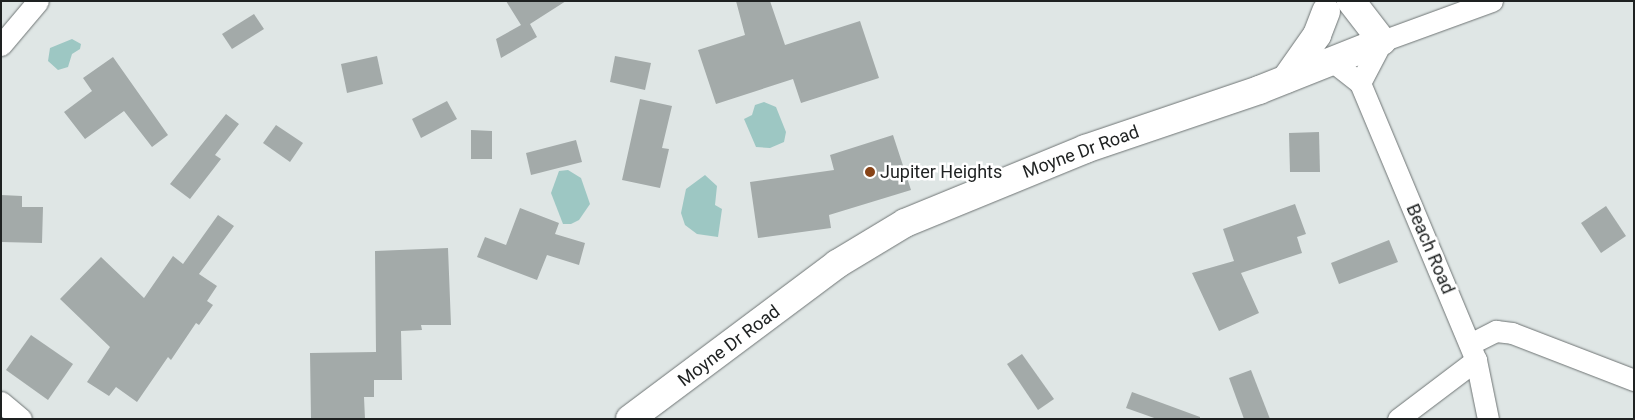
<!DOCTYPE html>
<html>
<head>
<meta charset="utf-8">
<style>
  body { margin:0 }
  #map { position:relative; width:1635px; height:420px; overflow:hidden; background:#dfe6e5; font-family:Roboto,sans-serif }
  div>[style] { position:absolute }
  .water>* { inset:0; background:#9dc7c3 }
  .building>* { inset:0; background:#a3aaa9 }
  .roads { filter:drop-shadow(0 0 1px #6e7474) drop-shadow(0 0 1px #6e7474) }
  .minor>* { height:21px; margin:-10.5px; padding:0 10.5px; transform-origin:10.5px; border-radius:10.5px; background:#fff }
  .major>* { height:28px; margin:-14px; padding:0 14px; transform-origin:14px; border-radius:14px; background:#fff }
  .dots>* { width:14px; height:14px; translate:-50% -50%; box-sizing:border-box; border:2px solid #fff; border-radius:50% }
  span { translate:-50% -50%; white-space:nowrap; text-align:center; line-height:1.15; -webkit-text-stroke:5px #fff; paint-order:stroke }
  .street-label { font-size:18px; color:#1e2121 }
  .poi-label { font-size:18px; color:#1e2121 }
  .left { translate:0 -50%; text-align:left }
  .frame { position:absolute; inset:0; border:2px solid #1e2121; pointer-events:none }
</style>
</head>
<body>
<div id="map">
  <div class="water">
    <div style="clip-path:polygon(72px 39px,81px 44px,80px 49px,72px 54px,68px 67px,58px 70px,48px 61px,50px 48px)"></div>
    <div style="clip-path:polygon(764px 102px,776px 107px,786px 132px,784px 142px,770px 148px,756px 147px,744px 119px,752px 115px,755px 105px)"></div>
    <div style="clip-path:polygon(568px 170px,581px 178px,590px 204px,579px 220px,571px 224px,563px 224px,551px 193px,559px 171px)"></div>
    <div style="clip-path:polygon(705px 175px,717px 186px,715px 205px,722px 209px,718px 237px,697px 234px,685px 225px,681px 213px,686px 189px)"></div>
  </div>
  <div class="building">
    <div style="clip-path:polygon(506px 1px,566px 1px,530px 24px,537px 37px,501px 58px,496px 39px,521px 25px)"></div>
    <div style="clip-path:polygon(736px 1px,770px 1px,785px 45px,860px 21px,879px 78px,801px 103px,793px 79px,716px 104px,698px 50px,745px 35px)"></div>
    <div style="clip-path:polygon(254px 14px,264px 29px,232px 49px,222px 34px)"></div>
    <div style="clip-path:polygon(377px 56px,383px 84px,347px 93px,341px 64px)"></div>
    <div style="clip-path:polygon(615px 56px,651px 63px,645px 90px,610px 82px)"></div>
    <div style="clip-path:polygon(113px 57px,168px 135px,152px 147px,124px 111px,85px 139px,64px 112px,92px 91px,83px 78px)"></div>
    <div style="clip-path:polygon(640px 99px,672px 106px,662px 148px,669px 149px,660px 188px,622px 180px)"></div>
    <div style="clip-path:polygon(447px 101px,457px 119px,421px 138px,412px 119px)"></div>
    <div style="clip-path:polygon(226px 114px,239px 124px,215px 155px,221px 159px,190px 199px,170px 184px)"></div>
    <div style="clip-path:polygon(276px 125px,303px 143px,290px 162px,263px 143px)"></div>
    <div style="clip-path:polygon(471px 130px,492px 131px,492px 159px,471px 159px)"></div>
    <div style="clip-path:polygon(1319px 132px,1320px 172px,1290px 172px,1289px 133px)"></div>
    <div style="clip-path:polygon(893px 135px,911px 190px,829px 215px,831px 228px,758px 238px,750px 182px,834px 170px,830px 155px)"></div>
    <div style="clip-path:polygon(576px 140px,582px 162px,531px 175px,526px 153px)"></div>
    <div style="clip-path:polygon(1px 195px,22px 196px,22px 207px,43px 207px,42px 243px,1px 242px)"></div>
    <div style="clip-path:polygon(1295px 204px,1306px 234px,1297px 237px,1302px 253px,1241px 273px,1259px 313px,1219px 331px,1192px 273px,1234px 261px,1223px 229px)"></div>
    <div style="clip-path:polygon(1606px 206px,1626px 236px,1601px 253px,1581px 223px)"></div>
    <div style="clip-path:polygon(520px 208px,559px 223px,555px 234px,585px 243px,579px 265px,547px 255px,537px 280px,477px 257px,485px 237px,506px 245px)"></div>
    <div style="clip-path:polygon(218px 215px,234px 226px,199px 274px,217px 286px,207px 301px,213px 305px,199px 325px,196px 323px,171px 360px,168px 357px,137px 402px,116px 387px,109px 396px,87px 382px,110px 347px,60px 299px,101px 257px,144px 298px,173px 256px,183px 264px)"></div>
    <div style="clip-path:polygon(1389px 240px,1398px 262px,1339px 284px,1331px 263px)"></div>
    <div style="clip-path:polygon(448px 248px,451px 325px,421px 325px,422px 330px,401px 331px,402px 380px,374px 380px,374px 397px,364px 397px,365px 419px,311px 419px,310px 353px,376px 352px,375px 251px)"></div>
    <div style="clip-path:polygon(31px 335px,73px 364px,48px 400px,6px 370px)"></div>
    <div style="clip-path:polygon(1022px 354px,1054px 399px,1038px 410px,1007px 364px)"></div>
    <div style="clip-path:polygon(1251px 370px,1270px 419px,1244px 419px,1229px 378px)"></div>
    <div style="clip-path:polygon(1132px 392px,1200px 417px,1200px 419px,1157px 419px,1126px 408px)"></div>
  </div>
  <div class="roads">
    <div class="minor">
      <div style="left:1px;top:45px;width:57px;rotate:-49.9deg"></div>
      <div style="left:1332px;top:61px;width:36px;rotate:38deg"></div>
      <div style="left:1360px;top:83px;width:300px;rotate:67.3deg"></div>
      <div style="left:1476px;top:360px;width:60px;rotate:78.5deg"></div>
      <div style="left:1360px;top:83px;width:47px;rotate:-62.4deg"></div>
      <div style="left:1382px;top:41px;width:117px;rotate:-20deg"></div>
      <div style="left:1470px;top:344px;width:29px;rotate:-27deg"></div>
      <div style="left:1496px;top:331px;width:16px;rotate:7deg"></div>
      <div style="left:1512px;top:333px;width:131px;rotate:21.1deg"></div>
      <div style="left:1px;top:402px;width:26px;rotate:40deg"></div>
      <div style="left:1398px;top:419px;width:98px;rotate:-37.1deg"></div>
    </div>
    <div class="major">
      <div style="left:1286px;top:79px;width:54px;rotate:-54.8deg"></div>
      <div style="left:1317px;top:35px;width:25px;rotate:-69deg"></div>
      <div style="left:630px;top:419px;width:259px;rotate:-36.8deg"></div>
      <div style="left:837px;top:264px;width:79px;rotate:-31.1deg"></div>
      <div style="left:905px;top:223px;width:195px;rotate:-22.3deg"></div>
      <div style="left:1085px;top:149px;width:184px;rotate:-18.7deg"></div>
      <div style="left:1259px;top:90px;width:132px;rotate:-21.7deg"></div>
      <div style="left:1382px;top:41px;width:51px;rotate:-127.8deg"></div>
    </div>
  </div>
  <div class="dots">
    <div style="left:870px;top:172px;background:#874317"></div>
  </div>
  <div class="street-label">
    <span style="left:1081px;top:152px;rotate:-20deg">Moyne Dr Road</span>
    <span style="left:1430px;top:249px;rotate:67deg">Beach Road</span>
    <span style="left:729px;top:346px;rotate:-37deg">Moyne Dr Road</span>
  </div>
  <div class="poi-label">
    <span class="left" style="left:880px;top:172px">Jupiter Heights</span>
  </div>
  <div class="frame"></div>
</div>
</body>
</html>
